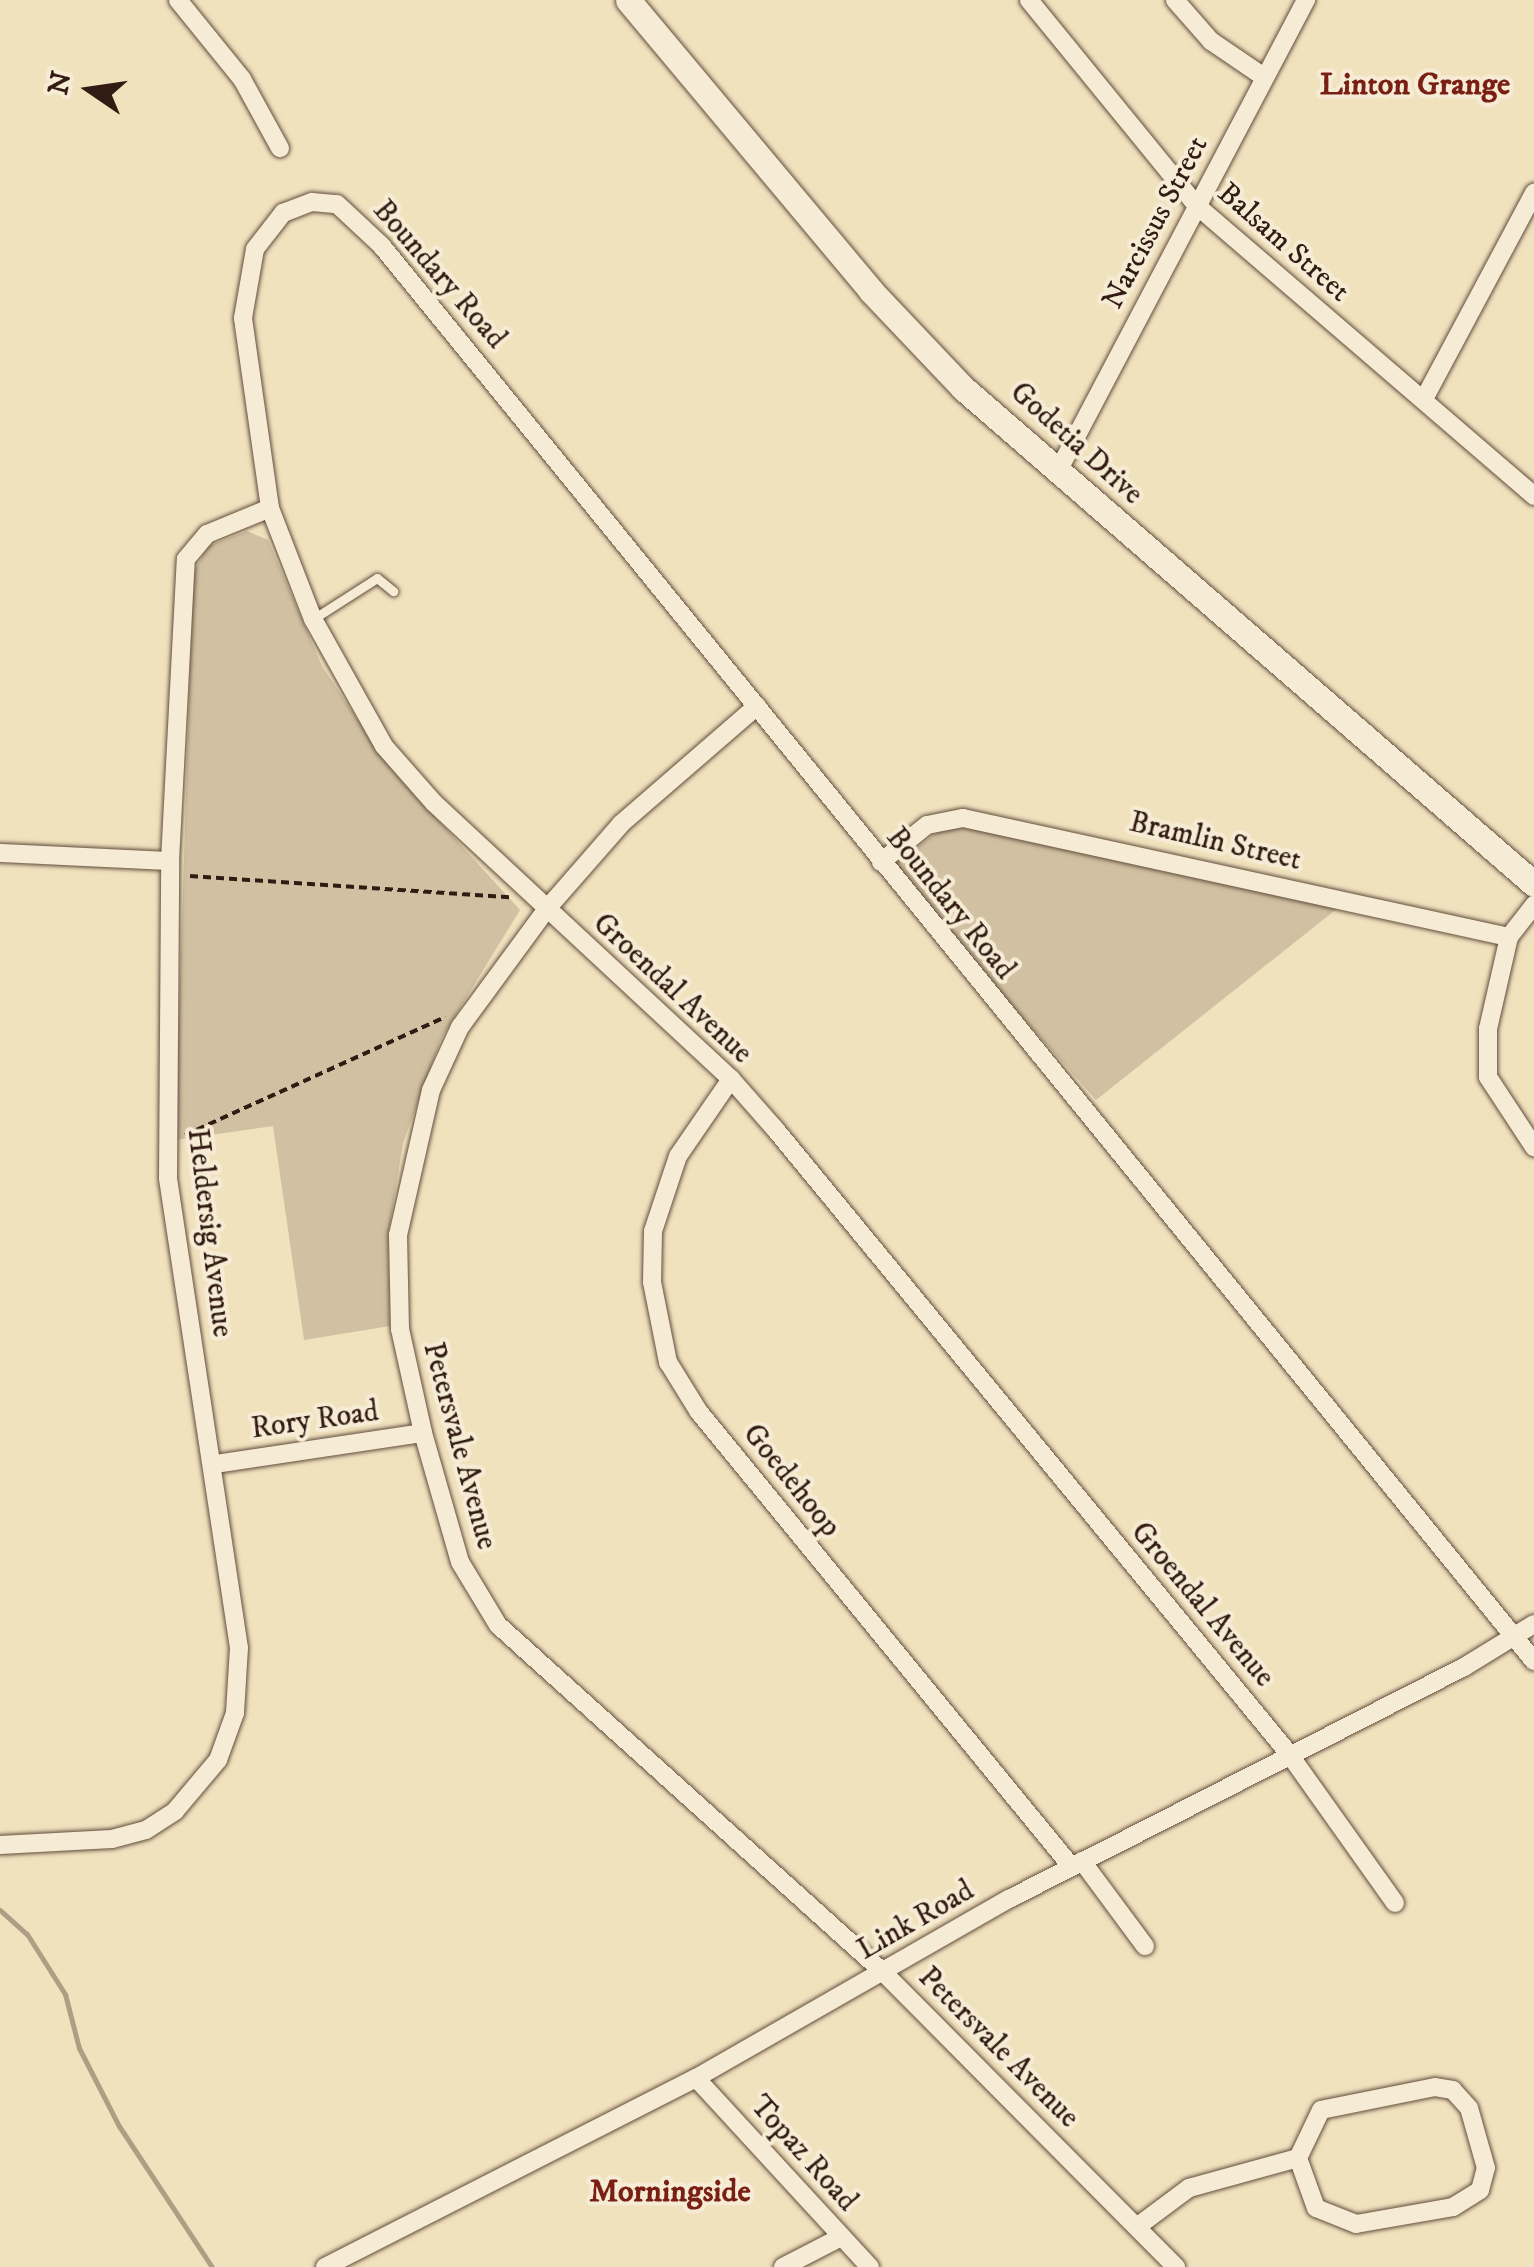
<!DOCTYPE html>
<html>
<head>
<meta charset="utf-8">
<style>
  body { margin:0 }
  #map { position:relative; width:1534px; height:2267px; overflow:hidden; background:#f1e2be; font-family:"IM FELL DW Pica",serif }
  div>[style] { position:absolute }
  .green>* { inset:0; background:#d1c0a1 }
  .stream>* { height:5px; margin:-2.5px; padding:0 2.5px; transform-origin:2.5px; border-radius:2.5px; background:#b09e84 }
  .path>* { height:4px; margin-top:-2px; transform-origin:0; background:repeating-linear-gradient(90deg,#321b12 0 8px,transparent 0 13px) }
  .roads { filter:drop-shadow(0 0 2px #624d3d) drop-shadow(0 0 2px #624d3d) }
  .lane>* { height:9px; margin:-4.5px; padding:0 4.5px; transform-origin:4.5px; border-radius:4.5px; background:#f6ecd5 }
  .street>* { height:18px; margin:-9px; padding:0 9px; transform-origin:9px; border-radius:9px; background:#f6ecd5 }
  .secondary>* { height:25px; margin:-12.5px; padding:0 12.5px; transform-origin:12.5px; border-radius:12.5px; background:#f6ecd5 }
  span { translate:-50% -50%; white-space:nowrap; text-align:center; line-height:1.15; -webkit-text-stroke:8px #f6ecd5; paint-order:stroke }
  .street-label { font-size:30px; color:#321b12 }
  .neighbourhood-label { font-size:32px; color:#7a1f14; font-weight:700 }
  .north { position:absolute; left:40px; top:40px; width:100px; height:100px; -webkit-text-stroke:8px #f6ecd5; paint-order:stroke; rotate:283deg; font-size:28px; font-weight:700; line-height:40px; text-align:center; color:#321b12 }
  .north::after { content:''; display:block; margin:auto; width:35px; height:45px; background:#321b12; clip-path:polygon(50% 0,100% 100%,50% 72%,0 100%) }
</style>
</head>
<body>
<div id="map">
  <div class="green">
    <div style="clip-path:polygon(247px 531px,268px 540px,322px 666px,387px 764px,520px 910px,441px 1039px,403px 1143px,388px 1236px,390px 1326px,304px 1340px,273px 1126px,175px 1140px,193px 574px,208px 546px)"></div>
    <div style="clip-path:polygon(949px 823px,1343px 904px,1096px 1100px,890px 868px)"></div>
  </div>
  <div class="stream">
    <div style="left:0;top:1910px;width:36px;rotate:42deg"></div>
    <div style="left:27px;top:1934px;width:71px;rotate:57.7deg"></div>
    <div style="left:65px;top:1994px;width:56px;rotate:75.5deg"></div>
    <div style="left:79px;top:2048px;width:88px;rotate:62.9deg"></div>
    <div style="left:119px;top:2126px;width:169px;rotate:56.6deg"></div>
  </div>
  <div class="path">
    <div style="left:190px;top:876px;width:320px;rotate:3.8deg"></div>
    <div style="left:185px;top:1135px;width:286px;rotate:-24.4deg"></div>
  </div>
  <div class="roads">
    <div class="lane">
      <div style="left:313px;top:619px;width:76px;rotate:-32.6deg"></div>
      <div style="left:377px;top:578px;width:21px;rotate:39deg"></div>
    </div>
    <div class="street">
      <div style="left:178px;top:0;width:102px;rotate:51deg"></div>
      <div style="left:242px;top:79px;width:79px;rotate:61.2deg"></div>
      <div style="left:1029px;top:0;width:264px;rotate:50.8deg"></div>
      <div style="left:1196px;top:205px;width:446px;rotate:40.7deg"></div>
      <div style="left:1175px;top:0;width:55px;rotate:48.7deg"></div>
      <div style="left:1211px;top:41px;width:64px;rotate:34.2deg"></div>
      <div style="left:1424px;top:399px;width:234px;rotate:-61.9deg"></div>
      <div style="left:1057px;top:473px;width:535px;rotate:-62.24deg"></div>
      <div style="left:757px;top:706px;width:180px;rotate:139.1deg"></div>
      <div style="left:621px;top:824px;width:114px;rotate:131.1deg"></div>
      <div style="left:546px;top:910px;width:145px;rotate:126.3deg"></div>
      <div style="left:460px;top:1027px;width:69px;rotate:114.7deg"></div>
      <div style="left:431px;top:1090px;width:149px;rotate:102.8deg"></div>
      <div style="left:398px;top:1235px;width:94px;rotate:88.8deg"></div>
      <div style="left:400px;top:1329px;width:107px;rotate:77.5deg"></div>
      <div style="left:423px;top:1433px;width:134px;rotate:74deg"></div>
      <div style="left:460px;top:1562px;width:74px;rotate:58.9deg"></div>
      <div style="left:498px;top:1625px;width:518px;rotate:42.03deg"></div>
      <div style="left:883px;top:1972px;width:416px;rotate:45.2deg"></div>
      <div style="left:0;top:853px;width:170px;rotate:2.7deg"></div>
      <div style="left:881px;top:862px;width:59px;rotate:-38.8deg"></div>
      <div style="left:927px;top:825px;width:37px;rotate:-11deg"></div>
      <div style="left:963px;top:818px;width:559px;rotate:12.3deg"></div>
      <div style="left:1509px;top:937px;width:41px;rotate:-52deg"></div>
      <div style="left:1509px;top:937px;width:94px;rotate:102.9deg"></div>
      <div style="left:1488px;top:1029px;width:48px;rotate:90deg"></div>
      <div style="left:1488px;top:1077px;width:84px;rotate:56.7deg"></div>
      <div style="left:731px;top:1079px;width:93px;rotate:124.5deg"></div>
      <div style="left:678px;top:1156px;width:79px;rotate:108.4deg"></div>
      <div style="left:653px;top:1231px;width:51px;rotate:91.1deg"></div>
      <div style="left:652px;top:1282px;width:82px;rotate:78.7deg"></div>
      <div style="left:668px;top:1362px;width:59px;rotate:58.2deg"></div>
      <div style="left:699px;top:1412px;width:587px;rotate:50.67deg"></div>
      <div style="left:215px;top:1464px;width:210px;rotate:-8.5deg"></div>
      <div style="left:0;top:1845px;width:112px;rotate:-3.1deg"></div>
      <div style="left:112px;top:1839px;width:35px;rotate:-15deg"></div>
      <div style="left:146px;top:1830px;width:35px;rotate:-33deg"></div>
      <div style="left:175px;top:1811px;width:67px;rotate:-49.9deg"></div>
      <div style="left:218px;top:1760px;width:50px;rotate:-70.1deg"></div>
      <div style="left:235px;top:1713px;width:65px;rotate:-86.5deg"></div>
      <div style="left:239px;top:1648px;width:475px;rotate:-98.6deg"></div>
      <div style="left:168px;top:1178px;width:317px;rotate:-89.6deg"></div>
      <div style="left:170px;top:861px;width:302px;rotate:-87deg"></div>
      <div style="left:186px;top:559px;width:33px;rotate:-50deg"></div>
      <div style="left:207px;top:534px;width:68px;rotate:-22.4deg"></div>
      <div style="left:1082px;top:1861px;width:106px;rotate:53.5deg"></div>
      <div style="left:1395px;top:1903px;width:181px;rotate:-125.4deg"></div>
      <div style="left:1290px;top:1755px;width:811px;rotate:-129.44deg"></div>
      <div style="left:775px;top:1129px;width:67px;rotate:-131.3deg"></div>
      <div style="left:731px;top:1079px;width:405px;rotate:-137.1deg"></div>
      <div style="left:434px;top:803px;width:76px;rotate:-131.3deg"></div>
      <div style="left:384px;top:746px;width:145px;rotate:-119.2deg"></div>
      <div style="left:313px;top:619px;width:119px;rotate:-111.2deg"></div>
      <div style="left:270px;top:508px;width:192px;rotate:-98.1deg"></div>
      <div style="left:243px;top:318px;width:70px;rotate:-80.1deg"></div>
      <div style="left:255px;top:249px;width:46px;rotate:-52.1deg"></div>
      <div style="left:283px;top:213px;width:31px;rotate:-21deg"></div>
      <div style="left:312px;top:202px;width:25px;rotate:5deg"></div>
      <div style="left:337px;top:204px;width:60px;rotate:43deg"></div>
      <div style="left:381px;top:245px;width:1826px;rotate:50.85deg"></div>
      <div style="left:696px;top:2078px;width:257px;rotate:47.4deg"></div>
      <div style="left:1138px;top:2226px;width:64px;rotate:-36.7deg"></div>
      <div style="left:1189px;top:2188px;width:113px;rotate:-15.4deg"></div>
      <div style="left:1298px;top:2158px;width:53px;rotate:70.2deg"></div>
      <div style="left:1316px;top:2208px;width:43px;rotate:21.8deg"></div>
      <div style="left:1356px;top:2224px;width:98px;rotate:-9.9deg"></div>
      <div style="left:1453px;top:2207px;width:32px;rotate:-32deg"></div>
      <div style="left:1480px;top:2190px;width:23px;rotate:-75deg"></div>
      <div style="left:1486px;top:2168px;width:62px;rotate:-105.8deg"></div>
      <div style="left:1469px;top:2108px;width:24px;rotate:-132deg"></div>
      <div style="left:1453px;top:2090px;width:18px;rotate:-171deg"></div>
      <div style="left:1435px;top:2087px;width:116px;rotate:168.6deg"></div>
      <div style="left:1321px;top:2110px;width:53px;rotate:115.6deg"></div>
      <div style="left:325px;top:2267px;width:416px;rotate:-27deg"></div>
      <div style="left:696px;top:2078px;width:361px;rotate:-29.8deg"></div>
      <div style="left:1009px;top:1899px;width:511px;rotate:-27.02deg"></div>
      <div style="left:1464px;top:1667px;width:82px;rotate:-31.6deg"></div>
      <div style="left:783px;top:2267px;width:65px;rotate:-27.3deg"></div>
    </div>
    <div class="secondary">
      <div style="left:628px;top:0;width:379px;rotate:50.1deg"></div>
      <div style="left:871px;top:291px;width:134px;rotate:46.5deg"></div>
      <div style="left:963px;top:388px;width:756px;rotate:40.98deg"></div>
    </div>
  </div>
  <div class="street-label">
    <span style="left:1156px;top:223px;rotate:-62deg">Narcissus Street</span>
    <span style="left:1283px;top:243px;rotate:41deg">Balsam Street</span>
    <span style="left:439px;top:275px;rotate:49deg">Boundary Road</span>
    <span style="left:1076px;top:444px;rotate:42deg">Godetia Drive</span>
    <span style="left:1215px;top:842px;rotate:13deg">Bramlin Street</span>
    <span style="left:950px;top:904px;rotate:51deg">Boundary Road</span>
    <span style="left:672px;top:989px;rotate:43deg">Groendal Avenue</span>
    <span style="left:209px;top:1233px;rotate:83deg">Heldersig Avenue</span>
    <span style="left:315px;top:1421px;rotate:-8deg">Rory Road</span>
    <span style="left:459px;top:1446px;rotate:75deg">Petersvale Avenue</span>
    <span style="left:791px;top:1481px;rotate:51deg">Goedehoop</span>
    <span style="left:1202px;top:1605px;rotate:50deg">Groendal Avenue</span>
    <span style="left:916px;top:1921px;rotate:-30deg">Link Road</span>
    <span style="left:998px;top:2048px;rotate:45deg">Petersvale Avenue</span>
    <span style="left:803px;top:2154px;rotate:48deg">Topaz Road</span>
  </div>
  <div class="neighbourhood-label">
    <span style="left:1415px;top:85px">Linton Grange</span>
    <span style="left:670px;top:2192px">Morningside</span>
  </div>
  <div class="north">N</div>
</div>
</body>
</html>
